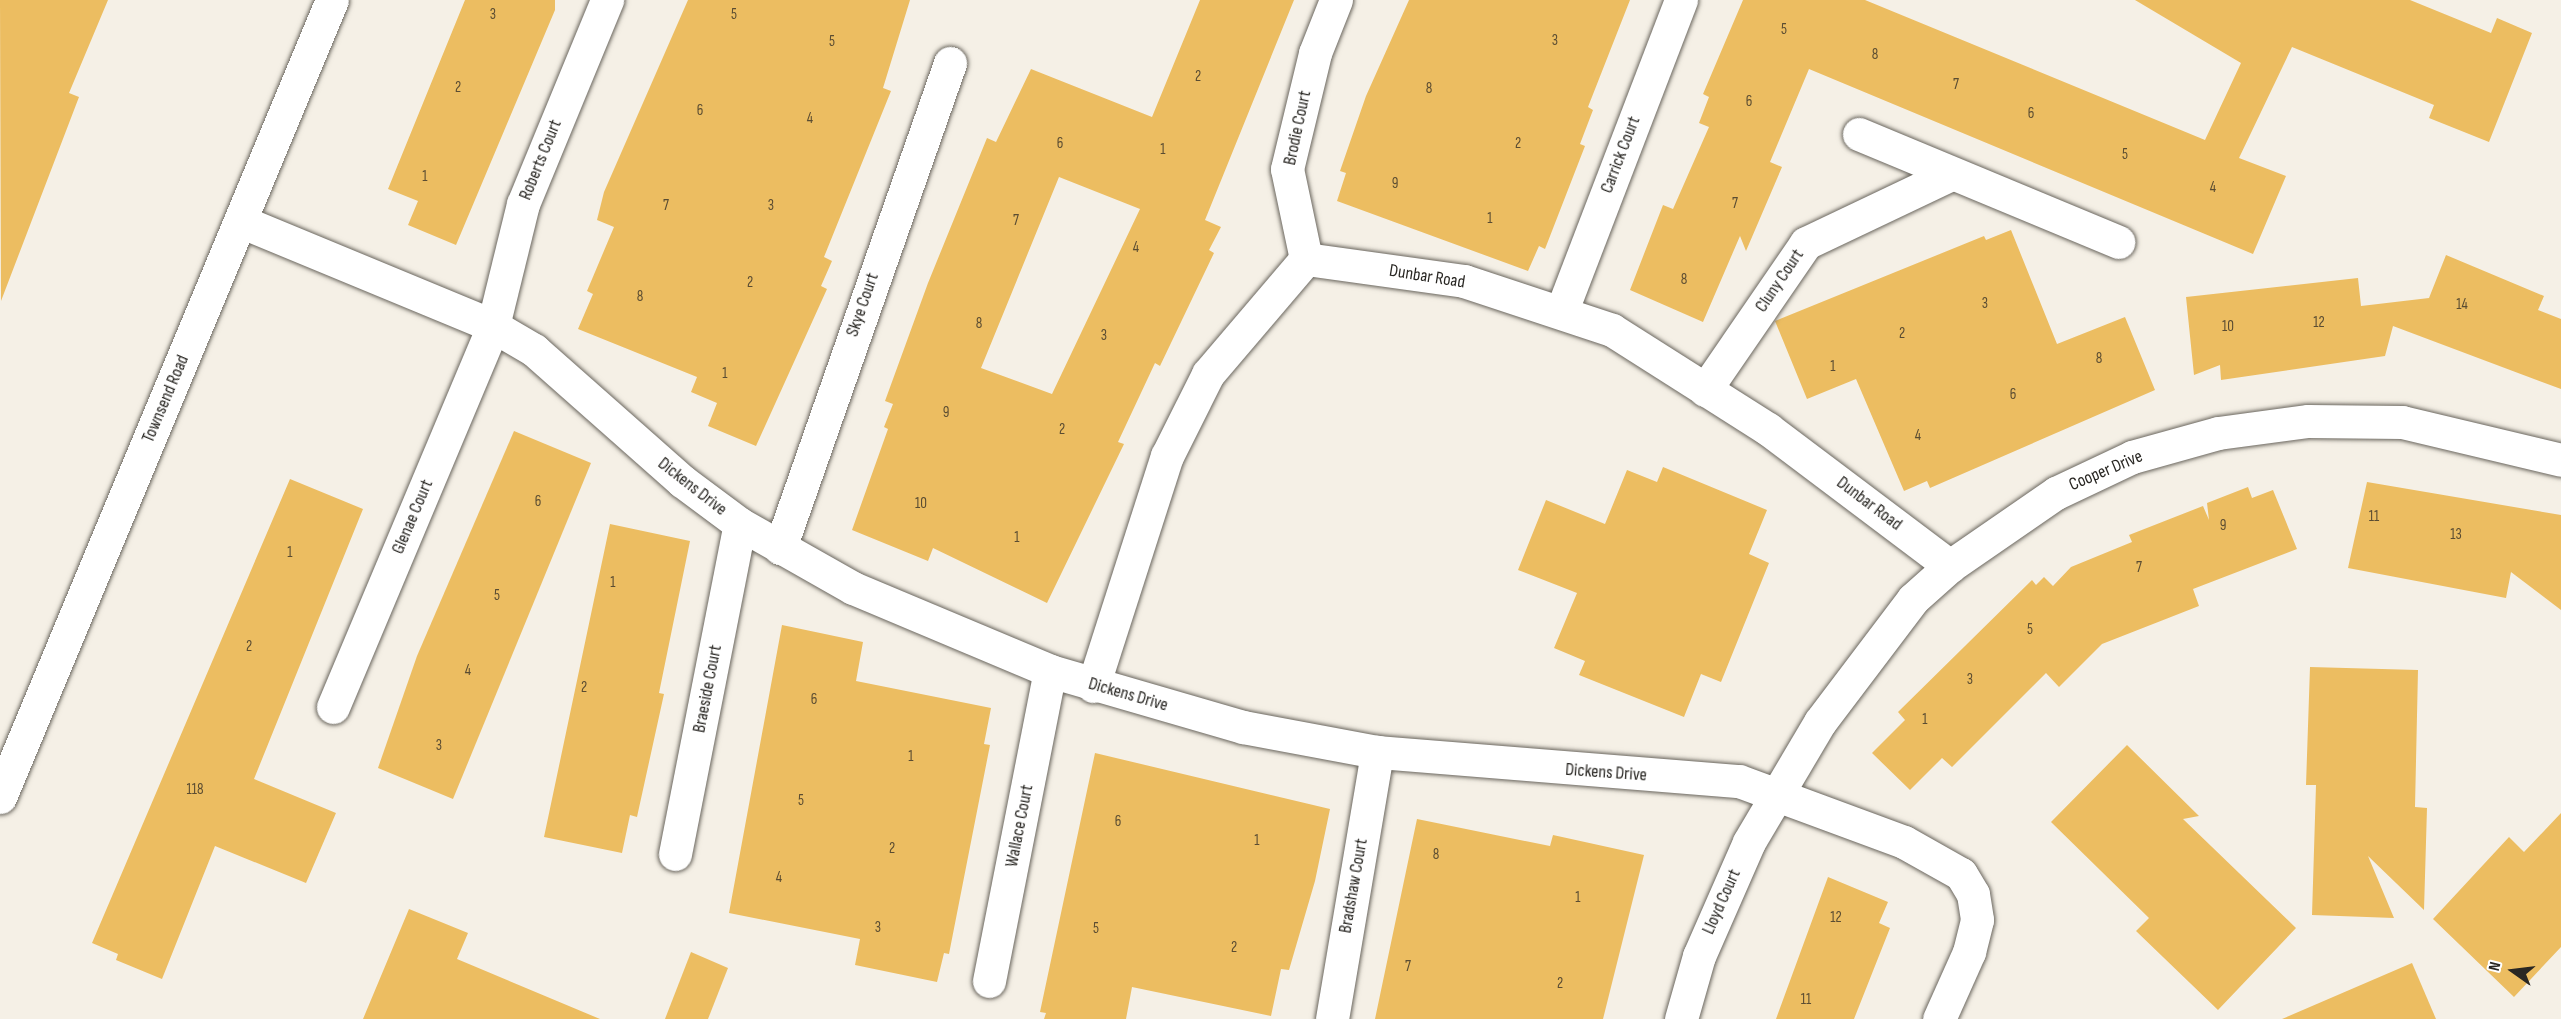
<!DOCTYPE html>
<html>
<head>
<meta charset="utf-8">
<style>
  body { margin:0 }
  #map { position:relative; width:2561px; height:1019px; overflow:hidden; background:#f5f0e6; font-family:"Sofia Sans Condensed",sans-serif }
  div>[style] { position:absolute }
  .building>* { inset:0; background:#ecbd61 }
  .roads { filter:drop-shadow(0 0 2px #6a665e) drop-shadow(0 0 2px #6a665e) }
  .minor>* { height:33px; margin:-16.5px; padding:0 16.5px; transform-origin:16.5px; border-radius:16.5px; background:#fff }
  .major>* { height:33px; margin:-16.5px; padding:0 16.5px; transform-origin:16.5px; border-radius:16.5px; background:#fff }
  span { translate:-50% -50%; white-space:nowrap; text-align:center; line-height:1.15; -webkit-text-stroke:5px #fff; paint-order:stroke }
  .number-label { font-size:15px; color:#5a4c32 }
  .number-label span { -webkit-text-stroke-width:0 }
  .street-label { font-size:18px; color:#292723 }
  .north { position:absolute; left:2483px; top:941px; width:60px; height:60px; -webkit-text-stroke:4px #fff; paint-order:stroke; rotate:284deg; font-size:16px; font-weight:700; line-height:24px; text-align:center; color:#292723 }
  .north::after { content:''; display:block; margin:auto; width:21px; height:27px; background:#292723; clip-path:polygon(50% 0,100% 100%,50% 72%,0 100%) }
</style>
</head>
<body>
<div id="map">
  <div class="building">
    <div style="clip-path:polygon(0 0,108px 0,69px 93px,79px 97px,1px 301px)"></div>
    <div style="clip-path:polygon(465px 0,555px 0,555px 10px,456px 245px,408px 225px,418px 201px,388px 189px)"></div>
    <div style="clip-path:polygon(688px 0,910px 0,883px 88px,891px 91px,824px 257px,832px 261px,821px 286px,827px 289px,756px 446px,708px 426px,717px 403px,691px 392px,697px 377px,578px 329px,593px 294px,587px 291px,614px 227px,597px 220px,604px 192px)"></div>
    <div style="clip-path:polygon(evenodd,1200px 0,1294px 0,1205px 220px,1221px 227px,1209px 250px,1214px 253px,1160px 366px,1155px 363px,1118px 442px,1124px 444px,1047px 603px,933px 548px,928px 561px,852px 530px,888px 429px,884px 427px,893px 404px,885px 401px,928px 283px,987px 138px,996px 142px,1031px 69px,1152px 117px,1200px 0,1059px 177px,1140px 209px,1052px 394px,981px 368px,1059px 177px)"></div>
    <div style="clip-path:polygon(1409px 0,1630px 0,1588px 107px,1593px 110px,1580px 144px,1585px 146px,1545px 249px,1539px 246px,1528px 271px,1337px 201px,1346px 173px,1340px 171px,1366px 96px)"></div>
    <div style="clip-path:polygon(1743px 0,1865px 0,2205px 140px,2241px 63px,2135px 0,2410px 0,2491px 33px,2497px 18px,2532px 33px,2489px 142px,2429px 118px,2434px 105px,2292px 47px,2239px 158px,2286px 176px,2253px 254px,1809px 69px,1770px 162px,1782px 167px,1746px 251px,1740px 236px,1703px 322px,1630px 290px,1663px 205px,1673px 209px,1709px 127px,1699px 123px,1709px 97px,1703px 94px)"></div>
    <div style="clip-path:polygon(2011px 230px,2057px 344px,2125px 317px,2155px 390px,1930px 488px,1927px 481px,1904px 491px,1856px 379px,1807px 399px,1775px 321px,1984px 236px,1986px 240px)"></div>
    <div style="clip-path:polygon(2446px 255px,2544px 296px,2538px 310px,2561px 319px,2561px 389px,2393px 326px,2385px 356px,2221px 380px,2220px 365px,2194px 375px,2186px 297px,2358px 278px,2361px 306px,2429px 298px)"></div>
    <div style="clip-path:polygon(514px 431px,591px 463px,453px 799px,378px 768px,417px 656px)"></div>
    <div style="clip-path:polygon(1663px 467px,1767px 510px,1749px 554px,1769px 563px,1721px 682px,1701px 674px,1684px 717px,1579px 675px,1585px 661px,1554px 648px,1577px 593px,1518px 570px,1546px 500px,1605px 524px,1627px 470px,1657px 482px)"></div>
    <div style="clip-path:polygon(290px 479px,363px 509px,254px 779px,336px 813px,306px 883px,215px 846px,162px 979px,116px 960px,118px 954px,92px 943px)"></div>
    <div style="clip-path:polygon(2367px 482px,2561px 515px,2561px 610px,2511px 572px,2506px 598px,2348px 568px)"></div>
    <div style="clip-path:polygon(2248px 487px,2252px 498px,2273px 490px,2297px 549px,2193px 589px,2199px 606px,2102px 644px,2059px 687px,2046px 673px,1952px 767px,1942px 758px,1910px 790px,1872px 753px,1905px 720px,1898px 712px,2032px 580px,2036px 585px,2044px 577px,2053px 586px,2071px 567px,2132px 542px,2129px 535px,2203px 506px,2209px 520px,2207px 503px)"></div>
    <div style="clip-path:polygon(610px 524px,690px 541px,659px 693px,664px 694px,637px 817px,630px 815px,622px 853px,544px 837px)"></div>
    <div style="clip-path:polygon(782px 625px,863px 642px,856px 681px,991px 708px,984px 744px,990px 745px,949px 954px,944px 953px,937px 982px,855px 965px,860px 939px,729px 913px)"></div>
    <div style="clip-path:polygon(2310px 667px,2418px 670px,2415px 807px,2427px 808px,2424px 910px,2368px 856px,2394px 918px,2312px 915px,2316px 785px,2306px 785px)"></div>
    <div style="clip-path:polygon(2127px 745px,2199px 816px,2183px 819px,2296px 928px,2218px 1010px,2136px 931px,2149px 918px,2051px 822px)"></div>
    <div style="clip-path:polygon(1095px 753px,1330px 809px,1315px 881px,1289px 970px,1281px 969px,1271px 1016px,1132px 987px,1126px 1019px,1044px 1019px,1046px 1013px,1040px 1012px)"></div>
    <div style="clip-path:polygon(2561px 813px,2561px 947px,2514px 997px,2433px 919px,2509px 837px,2524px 852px)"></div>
    <div style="clip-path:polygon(1417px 819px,1550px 846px,1553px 835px,1644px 855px,1603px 1019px,1375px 1019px)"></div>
    <div style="clip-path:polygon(1828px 877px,1888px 902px,1879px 923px,1890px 928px,1854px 1019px,1776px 1019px)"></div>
    <div style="clip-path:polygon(409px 909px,468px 933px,457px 959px,600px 1019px,363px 1019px)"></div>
    <div style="clip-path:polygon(691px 952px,728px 968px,708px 1019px,665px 1019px)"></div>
    <div style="clip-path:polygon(2412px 963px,2436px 1019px,2282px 1019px)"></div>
  </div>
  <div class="roads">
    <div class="minor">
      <div style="left:1859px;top:134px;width:281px;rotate:22.6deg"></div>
      <div style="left:240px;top:221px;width:274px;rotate:22.5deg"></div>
      <div style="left:493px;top:326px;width:48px;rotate:30.3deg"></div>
      <div style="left:534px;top:350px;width:198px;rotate:41.5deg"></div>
      <div style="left:682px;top:481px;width:72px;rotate:36.6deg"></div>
      <div style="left:740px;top:524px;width:130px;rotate:29.5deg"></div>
      <div style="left:853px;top:588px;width:214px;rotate:22.8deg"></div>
      <div style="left:1050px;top:671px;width:201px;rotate:16.2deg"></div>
      <div style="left:1243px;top:727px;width:136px;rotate:10.6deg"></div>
      <div style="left:1377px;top:752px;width:363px;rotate:4.6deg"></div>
      <div style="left:1739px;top:781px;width:176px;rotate:20.3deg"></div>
      <div style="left:1904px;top:842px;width:65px;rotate:29.3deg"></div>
      <div style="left:1961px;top:874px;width:23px;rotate:59deg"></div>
      <div style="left:1973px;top:894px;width:26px;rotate:81deg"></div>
      <div style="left:1977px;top:920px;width:33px;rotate:104deg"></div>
      <div style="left:1969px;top:952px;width:73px;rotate:114.1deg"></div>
      <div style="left:1306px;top:259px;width:92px;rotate:-101.9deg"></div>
      <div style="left:1287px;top:169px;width:119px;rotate:-76.4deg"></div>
      <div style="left:1315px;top:53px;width:57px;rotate:-68.4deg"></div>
      <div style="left:1562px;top:310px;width:332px;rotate:-69deg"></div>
      <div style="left:1705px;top:390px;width:178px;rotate:-55.5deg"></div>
      <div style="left:1806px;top:243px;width:158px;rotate:-25.4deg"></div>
      <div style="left:780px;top:548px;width:514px;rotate:-70.68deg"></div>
      <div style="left:1093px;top:686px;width:242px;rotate:-72.2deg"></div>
      <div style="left:1167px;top:456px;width:92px;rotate:-63.4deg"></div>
      <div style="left:1208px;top:374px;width:151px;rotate:-49.6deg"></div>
      <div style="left:1306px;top:259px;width:160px;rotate:7.9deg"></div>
      <div style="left:1464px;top:281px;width:156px;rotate:18.3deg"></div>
      <div style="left:1612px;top:330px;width:185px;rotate:32.4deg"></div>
      <div style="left:1768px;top:429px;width:228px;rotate:37deg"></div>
      <div style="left:333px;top:707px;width:413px;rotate:-67.2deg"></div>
      <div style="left:493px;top:326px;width:126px;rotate:-76.2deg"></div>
      <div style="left:523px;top:204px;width:221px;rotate:-67.6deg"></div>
      <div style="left:675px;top:854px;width:336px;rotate:-78.9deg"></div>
      <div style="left:989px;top:981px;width:316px;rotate:-78.9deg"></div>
      <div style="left:1332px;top:1019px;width:271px;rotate:-80.4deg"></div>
      <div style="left:1681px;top:1019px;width:66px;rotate:-74.1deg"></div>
      <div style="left:1699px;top:956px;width:124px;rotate:-66.3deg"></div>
      <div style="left:1749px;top:842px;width:139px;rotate:-59.4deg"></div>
      <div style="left:1820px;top:722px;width:154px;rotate:-52.9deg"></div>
      <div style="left:1913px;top:599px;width:50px;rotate:-41.7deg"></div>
      <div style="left:1950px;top:566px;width:129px;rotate:-34.6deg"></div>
      <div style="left:2056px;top:493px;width:84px;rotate:-25.3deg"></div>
      <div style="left:2132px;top:457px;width:89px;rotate:-15.6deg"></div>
      <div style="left:2218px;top:433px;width:91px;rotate:-7.6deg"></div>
      <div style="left:2308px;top:421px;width:94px;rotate:0.6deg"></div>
      <div style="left:2402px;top:422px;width:163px;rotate:13.4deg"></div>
    </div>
    <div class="major">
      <div style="left:0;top:797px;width:863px;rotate:-67.39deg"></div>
    </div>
  </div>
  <div class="number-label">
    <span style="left:493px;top:15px">3</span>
    <span style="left:734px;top:15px">5</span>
    <span style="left:1784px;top:30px">5</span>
    <span style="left:1555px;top:41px">3</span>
    <span style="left:832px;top:42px">5</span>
    <span style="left:1875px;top:55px">8</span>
    <span style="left:1198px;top:77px">2</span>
    <span style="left:1956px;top:85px">7</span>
    <span style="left:458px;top:88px">2</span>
    <span style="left:1429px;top:89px">8</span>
    <span style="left:1749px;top:102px">6</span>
    <span style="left:700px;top:111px">6</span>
    <span style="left:2031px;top:114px">6</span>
    <span style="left:810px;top:119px">4</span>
    <span style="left:1060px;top:144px">6</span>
    <span style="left:1518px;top:144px">2</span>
    <span style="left:1163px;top:150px">1</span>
    <span style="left:2125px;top:155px">5</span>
    <span style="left:425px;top:177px">1</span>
    <span style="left:1395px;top:184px">9</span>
    <span style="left:2213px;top:188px">4</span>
    <span style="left:1735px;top:204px">7</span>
    <span style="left:666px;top:206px">7</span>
    <span style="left:771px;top:206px">3</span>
    <span style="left:1490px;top:219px">1</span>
    <span style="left:1016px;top:221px">7</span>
    <span style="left:1136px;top:248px">4</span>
    <span style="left:1684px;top:280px">8</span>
    <span style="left:750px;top:283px">2</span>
    <span style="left:640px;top:297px">8</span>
    <span style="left:1985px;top:304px">3</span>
    <span style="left:2462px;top:305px">14</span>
    <span style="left:2319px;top:323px">12</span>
    <span style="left:979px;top:324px">8</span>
    <span style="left:2228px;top:327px">10</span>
    <span style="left:1902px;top:334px">2</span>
    <span style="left:1104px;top:336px">3</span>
    <span style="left:2099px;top:359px">8</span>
    <span style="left:1833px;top:367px">1</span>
    <span style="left:725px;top:374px">1</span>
    <span style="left:2013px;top:395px">6</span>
    <span style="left:946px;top:413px">9</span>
    <span style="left:1062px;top:430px">2</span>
    <span style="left:1918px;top:436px">4</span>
    <span style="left:538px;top:502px">6</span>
    <span style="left:921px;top:504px">10</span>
    <span style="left:2374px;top:517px">11</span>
    <span style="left:2223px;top:526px">9</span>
    <span style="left:2456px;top:535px">13</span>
    <span style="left:1017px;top:538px">1</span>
    <span style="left:290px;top:553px">1</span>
    <span style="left:2139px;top:568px">7</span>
    <span style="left:613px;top:583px">1</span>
    <span style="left:497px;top:596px">5</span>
    <span style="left:2030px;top:630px">5</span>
    <span style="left:249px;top:647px">2</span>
    <span style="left:468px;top:671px">4</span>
    <span style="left:1970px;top:680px">3</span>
    <span style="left:584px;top:688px">2</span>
    <span style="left:814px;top:700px">6</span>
    <span style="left:1925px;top:720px">1</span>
    <span style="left:439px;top:746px">3</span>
    <span style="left:911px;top:757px">1</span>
    <span style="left:195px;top:790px">118</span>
    <span style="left:801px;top:801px">5</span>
    <span style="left:1118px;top:822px">6</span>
    <span style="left:1257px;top:841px">1</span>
    <span style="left:892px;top:849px">2</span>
    <span style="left:1436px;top:855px">8</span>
    <span style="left:779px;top:878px">4</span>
    <span style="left:1578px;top:898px">1</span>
    <span style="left:1836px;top:918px">12</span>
    <span style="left:878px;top:928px">3</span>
    <span style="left:1096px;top:929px">5</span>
    <span style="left:1234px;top:948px">2</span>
    <span style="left:1408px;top:967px">7</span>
    <span style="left:1560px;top:984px">2</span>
    <span style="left:1806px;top:1000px">11</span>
  </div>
  <div class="street-label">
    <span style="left:1298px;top:128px;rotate:-78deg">Brodie Court</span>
    <span style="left:1621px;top:155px;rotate:-69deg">Carrick Court</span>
    <span style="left:541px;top:160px;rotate:-68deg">Roberts Court</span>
    <span style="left:1427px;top:277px;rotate:9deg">Dunbar Road</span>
    <span style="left:1780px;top:281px;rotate:-56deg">Cluny Court</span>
    <span style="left:863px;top:305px;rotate:-71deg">Skye Court</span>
    <span style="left:166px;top:399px;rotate:-67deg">Townsend Road</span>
    <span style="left:2106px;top:471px;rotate:-23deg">Cooper Drive</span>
    <span style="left:692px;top:487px;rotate:38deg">Dickens Drive</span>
    <span style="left:1869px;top:504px;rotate:37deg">Dunbar Road</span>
    <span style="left:413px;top:517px;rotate:-67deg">Glenae Court</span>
    <span style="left:708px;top:689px;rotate:-79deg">Braeside Court</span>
    <span style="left:1128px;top:695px;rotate:16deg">Dickens Drive</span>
    <span style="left:1606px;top:773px;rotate:4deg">Dickens Drive</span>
    <span style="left:1020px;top:826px;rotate:-79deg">Wallace Court</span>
    <span style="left:1354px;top:886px;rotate:-80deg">Bradshaw Court</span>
    <span style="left:1722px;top:902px;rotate:-66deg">Lloyd Court</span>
  </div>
  <div class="north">N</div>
</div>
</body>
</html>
